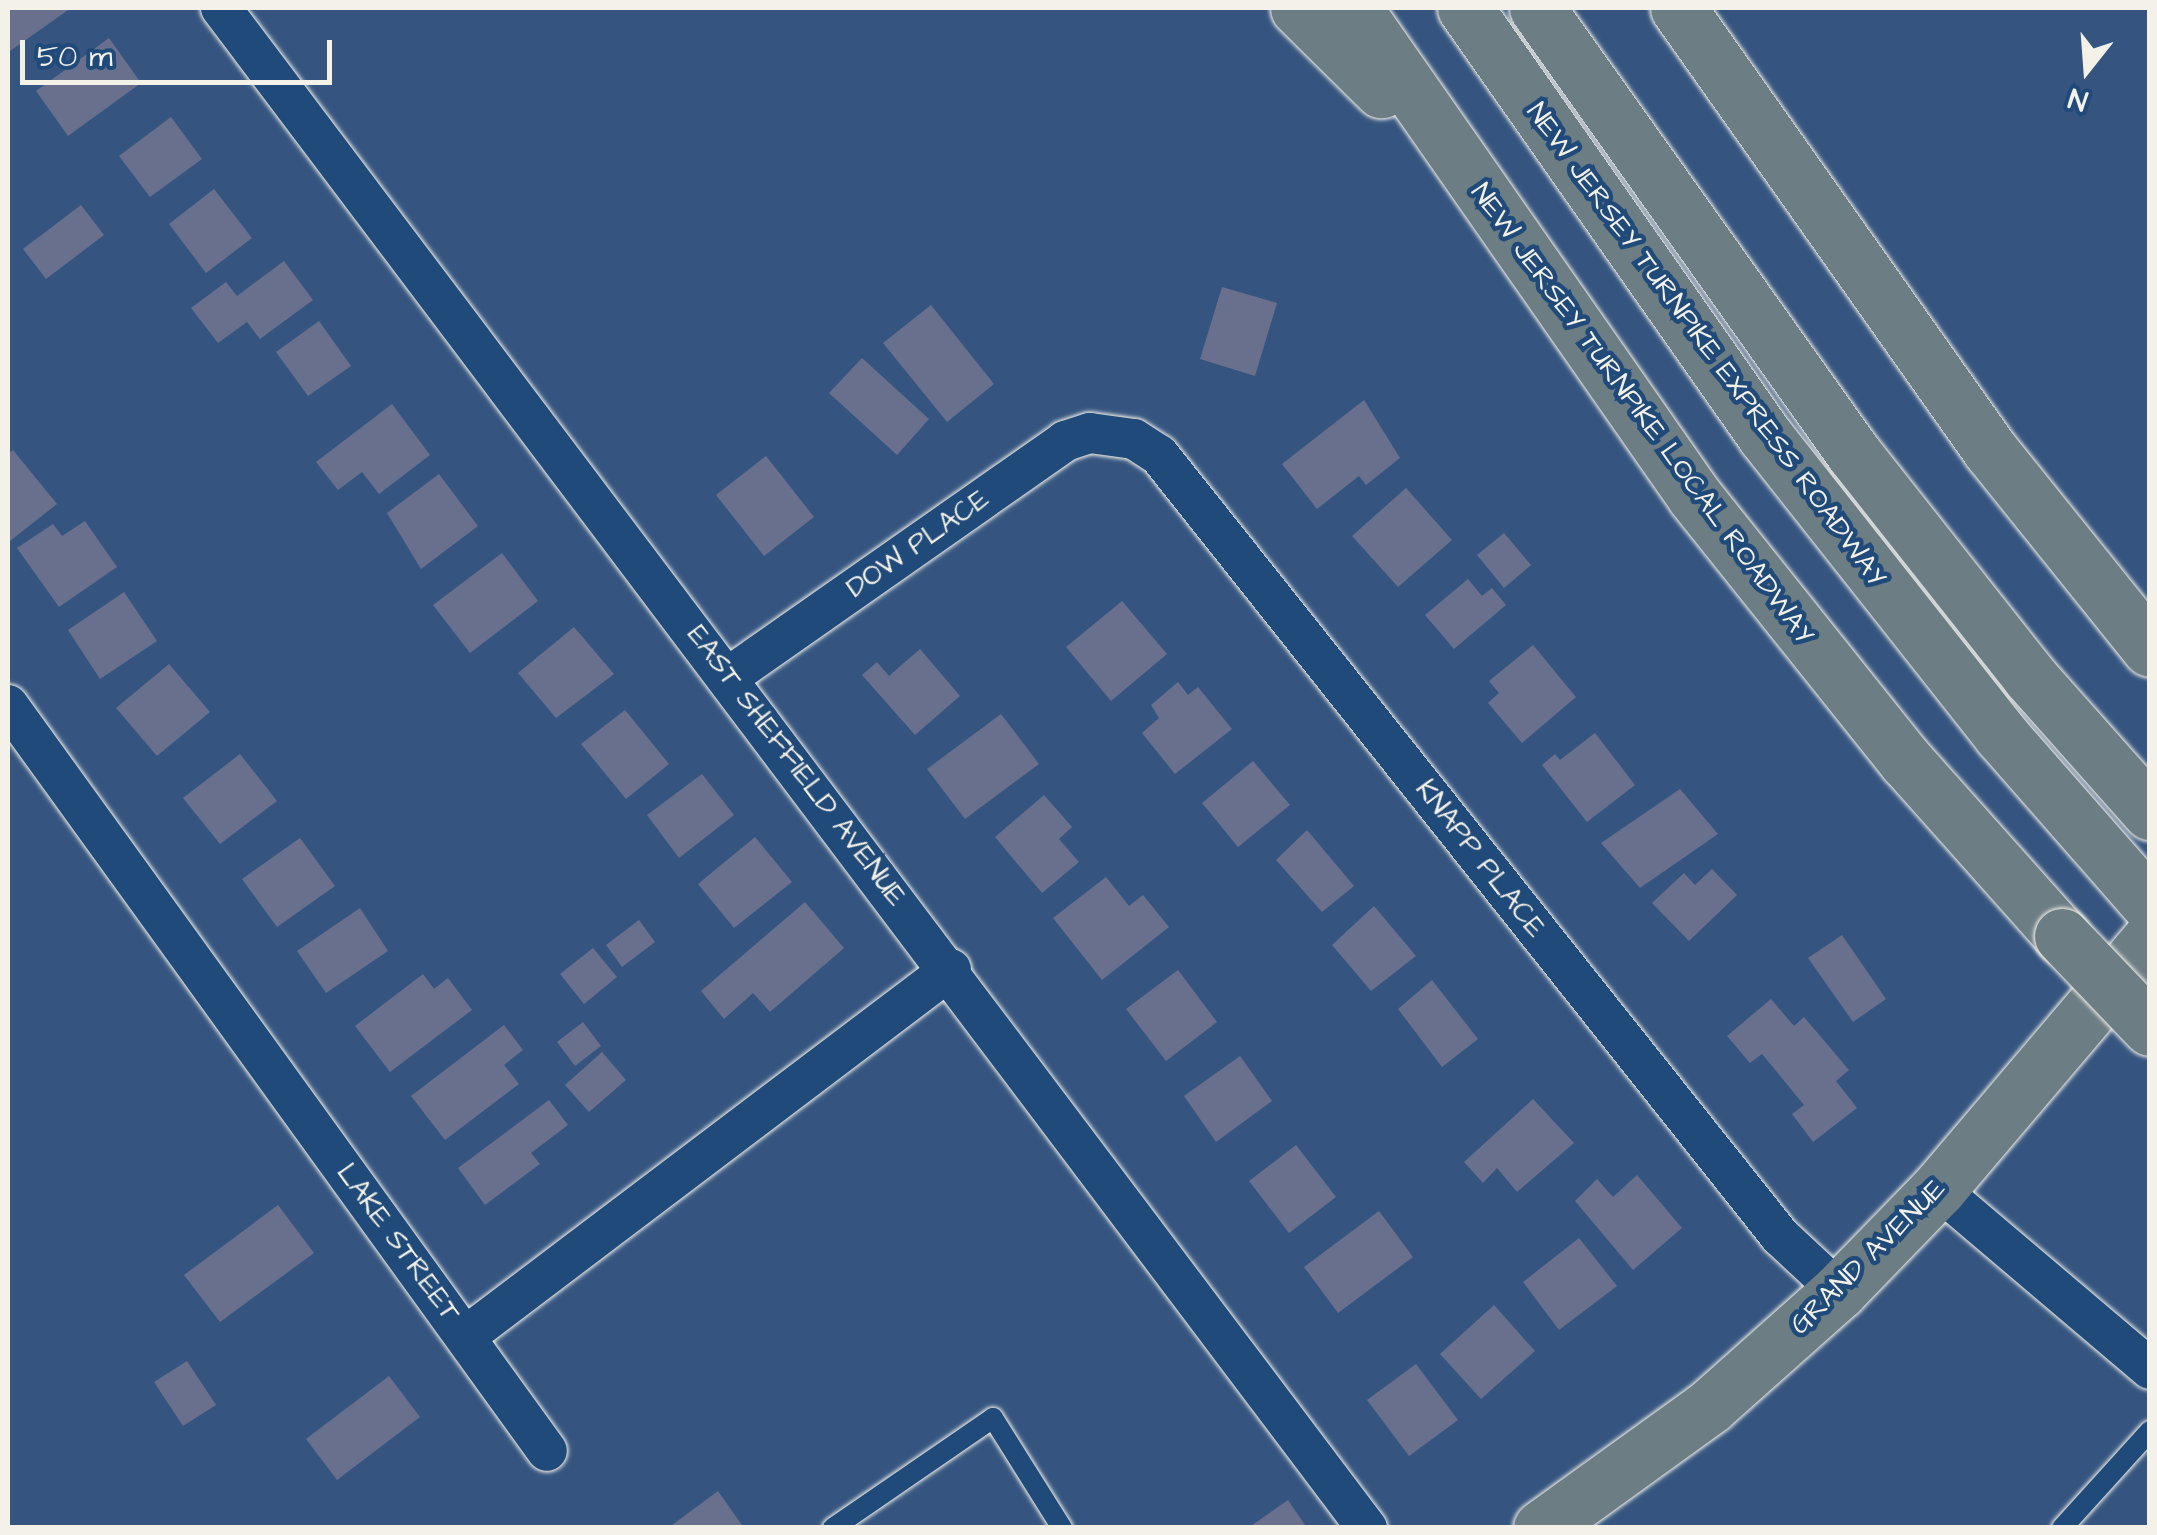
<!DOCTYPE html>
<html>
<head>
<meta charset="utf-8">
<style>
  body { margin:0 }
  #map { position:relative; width:2157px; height:1535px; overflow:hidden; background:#355580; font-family:"Architects Daughter",sans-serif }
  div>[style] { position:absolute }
  .building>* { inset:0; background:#69708d }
  .roads { filter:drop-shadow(0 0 2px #f4f1e8) drop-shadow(0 0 2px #f4f1e8) }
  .lane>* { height:20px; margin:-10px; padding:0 10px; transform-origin:10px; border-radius:10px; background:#1f4a7a }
  .street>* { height:40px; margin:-20px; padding:0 20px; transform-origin:20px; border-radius:20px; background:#1f4a7a }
  .primary>* { height:55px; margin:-27.5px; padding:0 27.5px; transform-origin:27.5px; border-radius:27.5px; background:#6d7d84 }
  .highway>* { height:55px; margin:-27.5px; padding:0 27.5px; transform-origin:27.5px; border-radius:27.5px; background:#6d7d84 }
  .bridges { filter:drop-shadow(0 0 2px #f4f1e8) drop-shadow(0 0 2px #f4f1e8) }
  .highway-bridge>* { height:55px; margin:-27.5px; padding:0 27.5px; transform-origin:27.5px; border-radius:27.5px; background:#6d7d84 }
  span { translate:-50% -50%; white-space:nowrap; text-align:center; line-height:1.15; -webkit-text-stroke:9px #1f4a7a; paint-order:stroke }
  .street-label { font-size:28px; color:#f4f1e8 }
  .frame { position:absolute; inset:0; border:10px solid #f4f1e8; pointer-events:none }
  .north { position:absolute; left:2037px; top:20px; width:100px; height:100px; -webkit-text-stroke:8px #1f4a7a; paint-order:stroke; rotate:197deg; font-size:28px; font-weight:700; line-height:40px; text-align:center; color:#f4f1e8 }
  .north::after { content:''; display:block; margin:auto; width:35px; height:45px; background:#f4f1e8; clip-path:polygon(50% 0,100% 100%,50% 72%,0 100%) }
  .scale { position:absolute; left:20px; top:40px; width:312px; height:45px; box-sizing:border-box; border:5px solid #f4f1e8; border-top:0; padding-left:12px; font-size:30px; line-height:35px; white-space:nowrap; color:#f4f1e8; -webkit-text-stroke:8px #1f4a7a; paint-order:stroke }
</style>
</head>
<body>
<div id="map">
  <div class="building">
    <div style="clip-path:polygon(8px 8px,71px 8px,10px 51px)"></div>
    <div style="clip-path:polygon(109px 38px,141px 83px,68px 136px,36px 91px)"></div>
    <div style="clip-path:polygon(171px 117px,202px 159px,150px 197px,119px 156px)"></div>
    <div style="clip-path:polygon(214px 189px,252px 238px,206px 273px,169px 224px)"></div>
    <div style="clip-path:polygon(81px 205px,104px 235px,46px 279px,23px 249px)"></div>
    <div style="clip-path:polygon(284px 261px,313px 300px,260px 339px,247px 322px,218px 343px,191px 308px,226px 282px,237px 296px)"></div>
    <div style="clip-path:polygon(1222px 287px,1277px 303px,1255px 376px,1200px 359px)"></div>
    <div style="clip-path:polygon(931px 305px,994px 384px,947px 422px,883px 343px)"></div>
    <div style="clip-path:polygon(319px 321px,351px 366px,308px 396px,276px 352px)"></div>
    <div style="clip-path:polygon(862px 358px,929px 419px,897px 455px,829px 393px)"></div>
    <div style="clip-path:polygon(1364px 400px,1400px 458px,1366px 485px,1359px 476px,1317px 509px,1282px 464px)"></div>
    <div style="clip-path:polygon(392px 404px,430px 455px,379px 494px,362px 472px,338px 490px,316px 462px)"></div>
    <div style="clip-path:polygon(13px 450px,57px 504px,10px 541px,8px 454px)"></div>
    <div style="clip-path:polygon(766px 456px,814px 517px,764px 556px,716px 495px)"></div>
    <div style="clip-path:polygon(439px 474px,478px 526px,421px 569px,387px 513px)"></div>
    <div style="clip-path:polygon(1406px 488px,1452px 540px,1398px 587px,1352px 536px)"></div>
    <div style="clip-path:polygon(85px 521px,117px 567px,59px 607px,17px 548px,53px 524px,62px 536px)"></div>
    <div style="clip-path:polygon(1504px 533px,1531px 565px,1504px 588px,1477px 555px)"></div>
    <div style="clip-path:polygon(502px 553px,538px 601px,470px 653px,433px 605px)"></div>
    <div style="clip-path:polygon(1468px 579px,1482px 596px,1492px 588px,1506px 605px,1454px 649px,1425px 615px)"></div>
    <div style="clip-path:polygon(124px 592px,157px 641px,100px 679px,68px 630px)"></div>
    <div style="clip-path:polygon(1122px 601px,1167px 654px,1111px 701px,1066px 647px)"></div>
    <div style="clip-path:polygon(574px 627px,614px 674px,556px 718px,518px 673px)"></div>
    <div style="clip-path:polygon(1533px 645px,1576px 697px,1522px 743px,1488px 703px,1499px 693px,1489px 681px)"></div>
    <div style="clip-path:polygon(920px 649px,960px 696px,915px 735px,862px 675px,877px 662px,889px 676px)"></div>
    <div style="clip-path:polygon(169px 664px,210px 712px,157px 756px,116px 708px)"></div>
    <div style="clip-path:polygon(1178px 682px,1188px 695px,1198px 687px,1232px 729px,1175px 774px,1142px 733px,1159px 718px,1151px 705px)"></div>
    <div style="clip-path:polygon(625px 710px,669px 764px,626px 799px,581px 744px)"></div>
    <div style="clip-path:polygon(1001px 714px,1039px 764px,965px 819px,927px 769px)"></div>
    <div style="clip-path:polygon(1595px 733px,1635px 785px,1587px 822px,1542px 765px,1555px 754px,1560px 760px)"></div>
    <div style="clip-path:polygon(240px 754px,277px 801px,220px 844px,183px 798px)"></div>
    <div style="clip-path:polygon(1253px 761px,1290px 805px,1238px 847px,1202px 803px)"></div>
    <div style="clip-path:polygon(702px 774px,734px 815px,679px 858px,647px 815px)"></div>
    <div style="clip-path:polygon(1680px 789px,1718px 834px,1640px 888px,1601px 843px)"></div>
    <div style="clip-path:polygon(1044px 795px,1072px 827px,1059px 839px,1079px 862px,1042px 893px,995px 837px)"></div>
    <div style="clip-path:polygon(1307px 830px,1354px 886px,1322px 912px,1276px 860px)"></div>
    <div style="clip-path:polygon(755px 837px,792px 882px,734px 928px,698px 884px)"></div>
    <div style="clip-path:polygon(300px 838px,335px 886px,277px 927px,242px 879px)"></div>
    <div style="clip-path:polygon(1712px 869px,1737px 895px,1689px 941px,1652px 903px,1684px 873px,1695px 885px)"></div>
    <div style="clip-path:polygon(1106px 877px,1129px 906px,1143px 895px,1169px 927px,1102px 980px,1053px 918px)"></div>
    <div style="clip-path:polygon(805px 902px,844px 948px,770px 1012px,753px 993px,724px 1019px,701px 991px)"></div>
    <div style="clip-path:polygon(1374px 906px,1416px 956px,1371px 991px,1332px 945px)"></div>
    <div style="clip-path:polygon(360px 908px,388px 951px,326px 993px,297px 951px)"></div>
    <div style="clip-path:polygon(639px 920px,655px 942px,622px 967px,606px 945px)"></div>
    <div style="clip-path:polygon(1842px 935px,1886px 999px,1853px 1022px,1808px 958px)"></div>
    <div style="clip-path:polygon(593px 948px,617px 977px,584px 1004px,560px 974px)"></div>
    <div style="clip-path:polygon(1178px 970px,1217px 1022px,1166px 1061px,1126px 1009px)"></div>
    <div style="clip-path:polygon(423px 974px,434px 989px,448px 978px,472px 1010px,390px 1072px,355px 1026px)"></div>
    <div style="clip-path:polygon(1432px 980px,1478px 1039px,1442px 1067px,1398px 1009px)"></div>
    <div style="clip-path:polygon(1771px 999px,1794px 1026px,1804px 1017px,1849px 1070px,1836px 1081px,1857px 1108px,1813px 1142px,1792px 1114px,1804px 1105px,1762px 1054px,1750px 1063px,1727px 1036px)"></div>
    <div style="clip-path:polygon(583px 1022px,601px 1046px,575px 1066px,557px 1042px)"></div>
    <div style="clip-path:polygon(504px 1025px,523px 1050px,504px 1065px,519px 1084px,445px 1140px,411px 1096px)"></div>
    <div style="clip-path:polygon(602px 1052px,626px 1080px,589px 1112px,565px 1085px)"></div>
    <div style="clip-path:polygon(1240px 1056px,1272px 1101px,1216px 1142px,1184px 1096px)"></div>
    <div style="clip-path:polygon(1533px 1099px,1574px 1143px,1517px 1192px,1497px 1168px,1483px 1183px,1464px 1162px)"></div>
    <div style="clip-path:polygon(549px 1100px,568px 1125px,531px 1153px,540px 1164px,485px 1205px,458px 1168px)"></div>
    <div style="clip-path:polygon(1296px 1145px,1336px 1197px,1289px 1233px,1249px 1181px)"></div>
    <div style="clip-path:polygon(1637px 1175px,1682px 1228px,1633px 1270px,1575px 1201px,1597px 1179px,1613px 1197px)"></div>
    <div style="clip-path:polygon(278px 1205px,314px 1253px,220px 1322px,184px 1275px)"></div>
    <div style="clip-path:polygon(1379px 1211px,1413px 1257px,1338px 1313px,1304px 1267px)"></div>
    <div style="clip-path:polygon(1579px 1238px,1617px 1286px,1559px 1330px,1523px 1282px)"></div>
    <div style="clip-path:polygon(1494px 1305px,1535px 1351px,1481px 1399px,1440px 1354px)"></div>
    <div style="clip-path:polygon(187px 1361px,216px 1405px,183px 1426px,154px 1382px)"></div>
    <div style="clip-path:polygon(1416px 1364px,1458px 1420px,1409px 1456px,1367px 1400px)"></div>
    <div style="clip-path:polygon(389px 1376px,420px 1417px,337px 1480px,306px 1439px)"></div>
    <div style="clip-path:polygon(718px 1491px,744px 1528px,668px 1528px)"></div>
    <div style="clip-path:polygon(1288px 1500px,1307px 1528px,1248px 1528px)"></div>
  </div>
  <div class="roads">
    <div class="lane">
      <div style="left:833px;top:1528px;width:194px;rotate:-34.5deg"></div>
      <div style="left:993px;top:1418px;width:130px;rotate:57.9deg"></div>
      <div style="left:2062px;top:1528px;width:131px;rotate:-47.8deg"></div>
    </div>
    <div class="street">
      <div style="left:221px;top:8px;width:1904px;rotate:52.99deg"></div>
      <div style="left:727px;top:678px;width:413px;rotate:-35deg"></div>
      <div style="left:1065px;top:441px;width:26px;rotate:-18deg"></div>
      <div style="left:1090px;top:433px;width:44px;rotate:7.8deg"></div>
      <div style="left:1134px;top:439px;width:30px;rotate:33deg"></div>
      <div style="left:1159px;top:455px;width:998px;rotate:51.51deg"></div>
      <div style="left:1780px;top:1236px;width:81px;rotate:43deg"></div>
      <div style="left:8px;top:705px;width:920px;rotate:54.15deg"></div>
      <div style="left:1938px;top:1189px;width:278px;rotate:40.3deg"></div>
      <div style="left:466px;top:1336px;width:608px;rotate:-37.11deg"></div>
    </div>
    <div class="primary">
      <div style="left:1541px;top:1528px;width:208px;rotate:-35.8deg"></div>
      <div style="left:1710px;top:1406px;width:173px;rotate:-41.7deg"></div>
      <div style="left:1839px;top:1291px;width:142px;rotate:-45.9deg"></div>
      <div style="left:1938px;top:1189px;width:328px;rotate:-49.7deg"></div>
    </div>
    <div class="highway">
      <div style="left:1298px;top:8px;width:117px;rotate:44.7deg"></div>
      <div style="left:1354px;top:8px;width:596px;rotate:55.11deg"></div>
      <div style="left:1695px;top:497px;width:338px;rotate:51.4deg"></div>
      <div style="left:1906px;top:761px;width:234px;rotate:48.3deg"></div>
      <div style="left:1465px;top:8px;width:523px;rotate:54.97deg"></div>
      <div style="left:1765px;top:436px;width:381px;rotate:51.7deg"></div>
      <div style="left:2001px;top:735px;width:226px;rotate:48.8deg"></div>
      <div style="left:1537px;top:8px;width:547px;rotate:54.6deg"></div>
      <div style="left:1854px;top:454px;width:284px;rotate:51.7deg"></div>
      <div style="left:2030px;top:677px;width:181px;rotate:48.4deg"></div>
      <div style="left:1678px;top:8px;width:541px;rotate:54.78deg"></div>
      <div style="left:1990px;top:450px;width:255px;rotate:51.2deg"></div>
    </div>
  </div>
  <div class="bridges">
    <div class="highway-bridge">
      <div style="left:2062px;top:936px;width:127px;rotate:46.3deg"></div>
    </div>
  </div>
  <div class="street-label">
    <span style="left:1706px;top:345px;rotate:54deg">NEW JERSEY TURNPIKE EXPRESS ROADWAY</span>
    <span style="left:1642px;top:414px;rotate:54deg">NEW JERSEY TURNPIKE LOCAL ROADWAY</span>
    <span style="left:918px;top:544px;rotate:-35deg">DOW PLACE</span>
    <span style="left:796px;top:766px;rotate:53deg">EAST SHEFFIELD AVENUE</span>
    <span style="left:1480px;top:859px;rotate:52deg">KNAPP PLACE</span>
    <span style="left:398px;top:1243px;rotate:54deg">LAKE STREET</span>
    <span style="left:1868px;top:1257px;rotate:-45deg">GRAND AVENUE</span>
  </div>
  <div class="frame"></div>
  <div class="north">N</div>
  <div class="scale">50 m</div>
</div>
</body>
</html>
